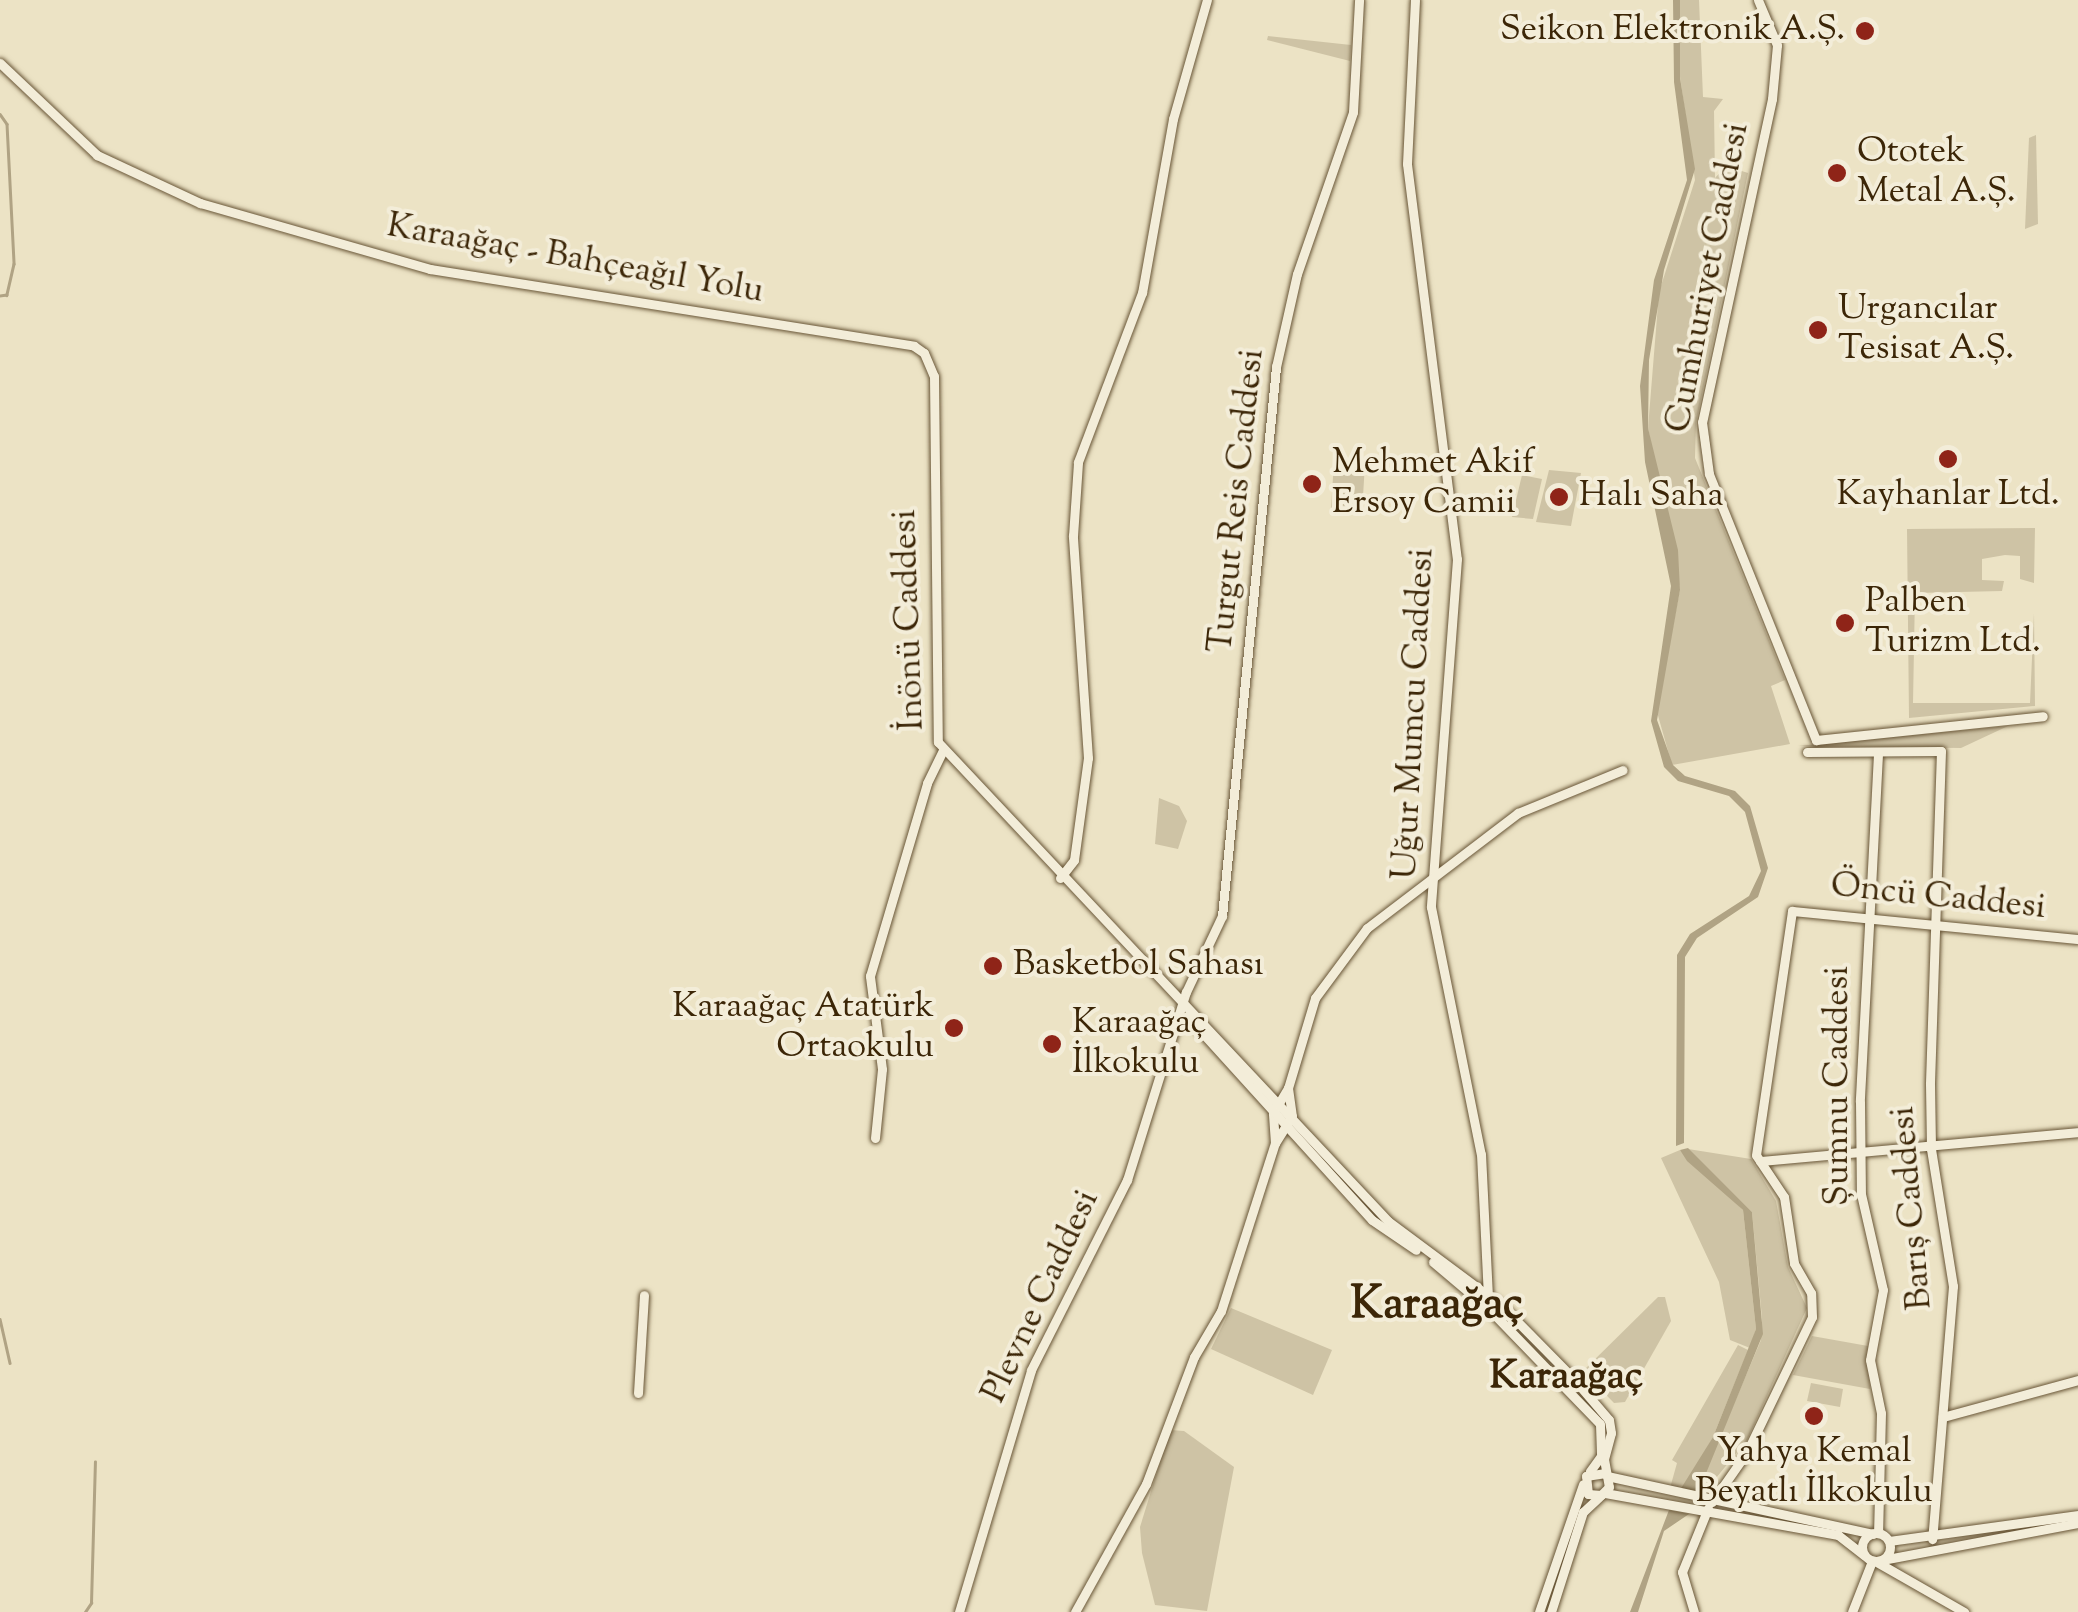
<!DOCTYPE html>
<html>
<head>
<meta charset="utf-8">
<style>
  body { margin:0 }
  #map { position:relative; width:2078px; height:1612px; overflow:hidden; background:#ece3c5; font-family:"Sorts Mill Goudy",serif }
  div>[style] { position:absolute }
  .green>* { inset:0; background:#cec3a5 }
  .round { border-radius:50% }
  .water>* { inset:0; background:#b0a384 }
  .stream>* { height:2.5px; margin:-1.25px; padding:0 1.25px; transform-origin:1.25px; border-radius:1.25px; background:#b0a384 }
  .roads { filter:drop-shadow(0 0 2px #685536) drop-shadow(0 0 2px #685536) }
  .tertiary>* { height:9px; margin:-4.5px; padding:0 4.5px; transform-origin:4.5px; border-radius:4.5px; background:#f3edd9 }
  .tertiary>.ring { margin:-4.5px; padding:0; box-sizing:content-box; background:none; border:9px solid #f3edd9; border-radius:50% }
  .secondary>* { height:9px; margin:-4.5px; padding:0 4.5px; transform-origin:4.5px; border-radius:4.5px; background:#f3edd9 }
  .dots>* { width:28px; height:28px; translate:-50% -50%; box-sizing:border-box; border:5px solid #f3edd9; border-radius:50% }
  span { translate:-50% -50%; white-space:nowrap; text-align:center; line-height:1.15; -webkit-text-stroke:8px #f3edd9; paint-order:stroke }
  .poi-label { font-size:35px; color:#3c2607 }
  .right { translate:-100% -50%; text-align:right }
  .left { translate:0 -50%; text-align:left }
  .street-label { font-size:35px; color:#3c2607 }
  .quarter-label { font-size:40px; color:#3c2607; font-weight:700 }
  .district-label { font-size:45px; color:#3c2607; font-weight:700 }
</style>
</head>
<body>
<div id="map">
  <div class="green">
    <div style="clip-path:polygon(1680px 0,1699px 0,1703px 97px,1723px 99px,1714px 111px,1715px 178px,1726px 166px,1748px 173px,1696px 423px,1695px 458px,1785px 680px,1771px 686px,1790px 744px,1672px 765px,1657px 712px,1680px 589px,1648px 428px,1659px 292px,1695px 180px,1680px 77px)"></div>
    <div style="clip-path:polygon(1268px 36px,1351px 45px,1350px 61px,1267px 40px)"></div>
    <div style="clip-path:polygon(2036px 135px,2038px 224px,2025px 229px,2029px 138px)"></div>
    <div style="clip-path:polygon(1334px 460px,1365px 463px,1362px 513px,1331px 510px)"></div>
    <div style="clip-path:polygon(1549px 470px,1581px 473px,1571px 526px,1536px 522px)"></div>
    <div style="clip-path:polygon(1522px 475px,1542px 479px,1533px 519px,1512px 517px)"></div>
    <div style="clip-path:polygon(2035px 528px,2034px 583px,2020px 579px,2020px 556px,2005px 555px,1982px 559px,1982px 580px,2004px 581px,2002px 591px,1915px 593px,1913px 703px,2030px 703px,2034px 613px,2035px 706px,1909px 718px,1907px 529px)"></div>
    <div style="clip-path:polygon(2008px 726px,1961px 748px,1798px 746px)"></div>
    <div style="clip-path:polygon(1159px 798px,1179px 806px,1187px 821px,1178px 849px,1155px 844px)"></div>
    <div class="round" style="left:980px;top:953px;width:26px;height:26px"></div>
    <div style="clip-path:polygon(1688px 1149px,1751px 1159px,1776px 1201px,1788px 1267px,1807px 1308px,1747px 1440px,1703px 1494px,1702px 1479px,1761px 1340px,1762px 1318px,1752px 1212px)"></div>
    <div style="clip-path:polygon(1680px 1150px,1743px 1210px,1756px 1329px,1750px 1348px,1730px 1340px,1719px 1282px,1661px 1158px)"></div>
    <div style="clip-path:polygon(1658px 1297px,1665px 1297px,1671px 1321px,1625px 1402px,1614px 1403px,1583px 1371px)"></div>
    <div style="clip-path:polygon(1231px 1308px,1332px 1350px,1313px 1395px,1211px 1349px)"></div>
    <div style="clip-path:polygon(1812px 1336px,1868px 1346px,1870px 1389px,1793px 1375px)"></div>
    <div style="clip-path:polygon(1738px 1345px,1748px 1350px,1713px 1437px,1686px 1486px,1670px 1488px,1677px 1463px,1672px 1460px)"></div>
    <div style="clip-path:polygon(1811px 1383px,1843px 1389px,1840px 1407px,1807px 1401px)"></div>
    <div style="clip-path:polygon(1170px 1430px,1184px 1431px,1234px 1467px,1207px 1611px,1155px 1605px,1142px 1553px,1140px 1527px)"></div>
  </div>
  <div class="water">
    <div style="clip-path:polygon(1673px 0,1680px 0,1680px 78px,1695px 169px,1664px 270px,1649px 360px,1648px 428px,1678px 550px,1680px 590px,1657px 720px,1673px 765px,1685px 776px,1735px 791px,1750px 806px,1768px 868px,1758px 897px,1697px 938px,1685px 957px,1684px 1143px,1676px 1146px,1677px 955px,1690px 934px,1749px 896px,1761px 871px,1745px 812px,1729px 796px,1678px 781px,1664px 767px,1651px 721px,1671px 586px,1645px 462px,1640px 386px,1654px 280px,1687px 180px,1674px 82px)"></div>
    <div style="clip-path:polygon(1688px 1148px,1752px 1212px,1763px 1334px,1698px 1493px,1680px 1490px,1713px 1437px,1756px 1329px,1743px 1210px,1687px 1161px,1680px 1150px)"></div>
    <div style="clip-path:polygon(1669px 1510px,1689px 1514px,1664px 1531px,1638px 1612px,1630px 1612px)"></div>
  </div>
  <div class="stream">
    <div style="left:0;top:114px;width:12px;rotate:55deg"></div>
    <div style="left:7px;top:124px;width:140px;rotate:87.1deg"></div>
    <div style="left:14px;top:264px;width:32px;rotate:103deg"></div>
    <div style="left:7px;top:295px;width:7px;rotate:172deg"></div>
    <div style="left:0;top:1319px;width:45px;rotate:77.2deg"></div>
    <div style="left:85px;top:1612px;width:11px;rotate:-56deg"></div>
    <div style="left:91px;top:1603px;width:141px;rotate:-88.4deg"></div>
  </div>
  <div class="roads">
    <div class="tertiary">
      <div style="left:1415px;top:0;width:164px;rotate:92.8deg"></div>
      <div style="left:1407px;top:164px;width:398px;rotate:82.8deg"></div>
      <div style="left:1457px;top:559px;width:349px;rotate:94.3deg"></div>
      <div style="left:1431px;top:907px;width:252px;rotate:78.6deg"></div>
      <div style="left:1481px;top:1154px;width:143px;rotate:87.2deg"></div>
      <div style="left:1758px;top:0;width:49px;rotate:67.1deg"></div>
      <div style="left:1777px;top:45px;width:54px;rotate:95.3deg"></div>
      <div style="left:1772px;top:99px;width:330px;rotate:102.2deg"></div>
      <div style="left:1702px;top:422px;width:52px;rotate:82.3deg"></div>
      <div style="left:1709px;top:474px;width:287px;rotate:68.1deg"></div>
      <div style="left:1816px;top:740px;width:228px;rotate:-6deg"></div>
      <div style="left:1807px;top:752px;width:134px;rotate:-0.4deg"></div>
      <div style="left:1941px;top:751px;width:333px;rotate:91.9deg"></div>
      <div style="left:1930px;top:1084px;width:65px;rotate:89.1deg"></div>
      <div style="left:1931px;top:1149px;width:139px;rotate:80.9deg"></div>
      <div style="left:1953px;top:1286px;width:254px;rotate:94.7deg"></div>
      <div style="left:1878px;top:754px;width:348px;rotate:93deg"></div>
      <div style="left:1860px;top:1102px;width:92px;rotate:89.4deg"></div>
      <div style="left:1861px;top:1194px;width:98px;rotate:77.1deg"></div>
      <div style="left:1883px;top:1290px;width:71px;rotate:100.5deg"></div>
      <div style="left:1870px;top:1360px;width:54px;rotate:78.3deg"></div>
      <div style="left:1881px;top:1413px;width:120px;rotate:91.4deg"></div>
      <div style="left:1060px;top:878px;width:23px;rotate:-52deg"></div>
      <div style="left:1074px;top:860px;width:103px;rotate:-82.2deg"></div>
      <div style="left:1088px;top:758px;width:223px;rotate:-93.9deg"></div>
      <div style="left:1073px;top:536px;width:74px;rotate:-86.1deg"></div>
      <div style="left:1078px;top:462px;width:181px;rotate:-69.3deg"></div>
      <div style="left:1142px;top:293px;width:177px;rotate:-79.9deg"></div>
      <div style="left:1173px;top:119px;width:124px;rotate:-74.1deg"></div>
      <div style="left:1288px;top:1088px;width:94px;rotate:-73.3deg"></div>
      <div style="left:1315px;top:998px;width:87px;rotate:-53.4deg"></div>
      <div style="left:1367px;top:928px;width:190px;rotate:-37.3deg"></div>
      <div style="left:1518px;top:813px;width:113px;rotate:-22.3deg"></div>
      <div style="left:1288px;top:1088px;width:28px;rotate:82deg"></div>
      <div style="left:1292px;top:1116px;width:32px;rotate:122deg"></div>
      <div style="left:1275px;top:1143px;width:30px;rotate:-94deg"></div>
      <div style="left:1273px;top:1113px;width:29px;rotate:-59deg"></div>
      <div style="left:875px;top:1138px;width:69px;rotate:-84.2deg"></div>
      <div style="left:882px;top:1069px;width:94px;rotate:-97.4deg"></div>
      <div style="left:870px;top:976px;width:201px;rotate:-73.5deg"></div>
      <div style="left:927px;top:783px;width:37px;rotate:-64deg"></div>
      <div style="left:1760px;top:1161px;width:319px;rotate:-5.2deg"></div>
      <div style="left:638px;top:1393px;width:98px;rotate:-86.5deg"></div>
      <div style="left:1943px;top:1417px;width:140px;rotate:-15.3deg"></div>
      <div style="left:1607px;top:1476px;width:272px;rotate:12.3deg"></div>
      <div style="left:1605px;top:1493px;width:237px;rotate:10.2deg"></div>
      <div style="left:1838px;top:1535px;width:33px;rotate:38deg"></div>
      <div style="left:1712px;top:1502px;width:61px;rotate:-55deg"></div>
      <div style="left:1747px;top:1452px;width:150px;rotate:-64.3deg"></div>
      <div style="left:1812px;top:1317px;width:24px;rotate:-92deg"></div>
      <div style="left:1811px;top:1293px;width:34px;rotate:-120deg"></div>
      <div style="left:1794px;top:1263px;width:67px;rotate:-98.6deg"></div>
      <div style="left:1784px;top:1197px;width:50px;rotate:-123.7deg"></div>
      <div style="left:1756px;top:1155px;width:247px;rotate:-81.6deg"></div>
      <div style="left:1792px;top:911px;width:287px;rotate:5.6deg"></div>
      <div class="ring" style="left:1862px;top:1533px;width:19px;height:19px"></div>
      <div style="left:1889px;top:1541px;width:191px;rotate:-7.8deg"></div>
      <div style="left:1882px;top:1560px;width:199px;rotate:-10.7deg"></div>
      <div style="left:1875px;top:1561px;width:103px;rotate:29.8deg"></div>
      <div style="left:959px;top:1612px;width:252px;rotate:-73.4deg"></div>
      <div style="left:1031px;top:1370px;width:213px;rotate:-63.2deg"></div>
      <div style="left:1127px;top:1180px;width:197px;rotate:-72.6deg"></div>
      <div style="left:1186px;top:992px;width:84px;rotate:-64.7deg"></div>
      <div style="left:1222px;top:916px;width:552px;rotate:-84.38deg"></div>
      <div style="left:1276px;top:367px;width:95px;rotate:-77.3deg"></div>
      <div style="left:1297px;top:274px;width:171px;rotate:-70.9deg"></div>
      <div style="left:1353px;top:112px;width:112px;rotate:-86.9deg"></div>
      <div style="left:1075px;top:1612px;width:146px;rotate:-61deg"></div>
      <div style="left:1146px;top:1484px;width:136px;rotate:-69.3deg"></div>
      <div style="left:1194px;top:1357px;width:53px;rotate:-59.6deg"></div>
      <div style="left:1221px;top:1311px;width:176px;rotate:-72.2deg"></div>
      <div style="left:1694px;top:1612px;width:42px;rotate:-106.7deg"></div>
      <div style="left:1682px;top:1572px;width:69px;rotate:-67.9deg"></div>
      <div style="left:1852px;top:1612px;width:55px;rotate:-68.6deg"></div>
    </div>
    <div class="secondary">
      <div style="left:0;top:63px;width:134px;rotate:43.5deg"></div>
      <div style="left:97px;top:155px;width:114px;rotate:25deg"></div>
      <div style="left:200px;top:203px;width:239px;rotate:16deg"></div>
      <div style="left:430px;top:269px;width:490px;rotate:9deg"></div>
      <div style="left:914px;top:346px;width:12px;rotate:35deg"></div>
      <div style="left:924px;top:353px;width:25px;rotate:67deg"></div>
      <div style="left:934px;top:376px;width:366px;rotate:89.4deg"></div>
      <div style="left:938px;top:742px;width:657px;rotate:46.79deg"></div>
      <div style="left:1388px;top:1221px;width:142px;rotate:36.7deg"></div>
      <div style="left:1502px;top:1306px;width:101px;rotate:45.4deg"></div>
      <div style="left:1573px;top:1378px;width:55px;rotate:49.4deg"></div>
      <div style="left:1609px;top:1420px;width:13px;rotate:81deg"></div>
      <div style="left:1611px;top:1433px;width:27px;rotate:105deg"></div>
      <div style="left:1604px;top:1459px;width:28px;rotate:80deg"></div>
      <div style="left:1609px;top:1487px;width:11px;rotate:135deg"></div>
      <div style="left:1601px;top:1495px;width:13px;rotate:-176deg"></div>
      <div style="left:1588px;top:1494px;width:18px;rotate:-96deg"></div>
      <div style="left:1586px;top:1476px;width:18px;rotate:-9deg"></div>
      <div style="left:1187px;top:1016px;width:275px;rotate:47.8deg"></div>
      <div style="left:1372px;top:1220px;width:53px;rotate:34.3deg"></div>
      <div style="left:1433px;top:1262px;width:75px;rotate:40.1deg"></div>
      <div style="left:1490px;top:1310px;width:158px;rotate:46deg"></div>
      <div style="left:1600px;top:1424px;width:32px;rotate:88deg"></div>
      <div style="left:1601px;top:1456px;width:19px;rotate:126deg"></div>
      <div style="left:1539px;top:1612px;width:135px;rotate:-71deg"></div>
      <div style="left:1551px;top:1612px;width:105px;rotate:-72.3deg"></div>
      <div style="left:1583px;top:1512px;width:22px;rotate:-43deg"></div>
    </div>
  </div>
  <div class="dots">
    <div style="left:1865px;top:31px;background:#8f2418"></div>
    <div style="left:1837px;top:173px;background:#8f2418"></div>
    <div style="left:1818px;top:330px;background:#8f2418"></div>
    <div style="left:1948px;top:459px;background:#8f2418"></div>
    <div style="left:1312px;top:484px;background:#8f2418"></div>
    <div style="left:1559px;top:497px;background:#8f2418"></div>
    <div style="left:1845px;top:623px;background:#8f2418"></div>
    <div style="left:993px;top:966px;background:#8f2418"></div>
    <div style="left:954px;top:1028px;background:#8f2418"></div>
    <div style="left:1052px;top:1044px;background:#8f2418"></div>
    <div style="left:1814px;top:1416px;background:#8f2418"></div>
  </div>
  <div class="poi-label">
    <span class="right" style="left:1845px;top:31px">Seikon Elektronik A.Ş.</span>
    <span class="left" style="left:1857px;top:173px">Ototek<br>Metal A.Ş.</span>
    <span class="left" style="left:1838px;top:330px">Urgancılar<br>Tesisat A.Ş.</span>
    <span class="left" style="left:1332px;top:484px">Mehmet Akif<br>Ersoy Camii</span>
    <span style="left:1948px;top:496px">Kayhanlar Ltd.</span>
    <span class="left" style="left:1579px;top:497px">Halı Saha</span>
    <span class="left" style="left:1865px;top:623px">Palben<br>Turizm Ltd.</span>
    <span class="left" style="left:1013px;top:966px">Basketbol Sahası</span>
    <span class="right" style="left:934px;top:1028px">Karaağaç Atatürk<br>Ortaokulu</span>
    <span class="left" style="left:1072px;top:1044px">Karaağaç<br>İlkokulu</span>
    <span style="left:1814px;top:1473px">Yahya Kemal<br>Beyatlı İlkokulu</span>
  </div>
  <div class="street-label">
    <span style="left:575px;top:260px;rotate:10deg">Karaağaç - Bahçeağıl Yolu</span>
    <span style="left:1709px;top:278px;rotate:-79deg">Cumhuriyet Caddesi</span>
    <span style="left:1238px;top:501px;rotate:-84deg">Turgut Reis Caddesi</span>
    <span style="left:910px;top:620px;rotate:-92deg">İnönü Caddesi</span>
    <span style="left:1415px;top:714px;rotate:-87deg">Uğur Mumcu Caddesi</span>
    <span style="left:1938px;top:898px;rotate:6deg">Öncü Caddesi</span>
    <span style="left:1839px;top:1086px;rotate:-90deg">Şumnu Caddesi</span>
    <span style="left:1913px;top:1208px;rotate:-95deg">Barış Caddesi</span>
    <span style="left:1042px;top:1297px;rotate:-65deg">Plevne Caddesi</span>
  </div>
  <div class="quarter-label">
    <span style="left:1566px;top:1378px">Karaağaç</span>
  </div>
  <div class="district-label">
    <span style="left:1437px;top:1307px">Karaağaç</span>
  </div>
</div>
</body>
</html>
